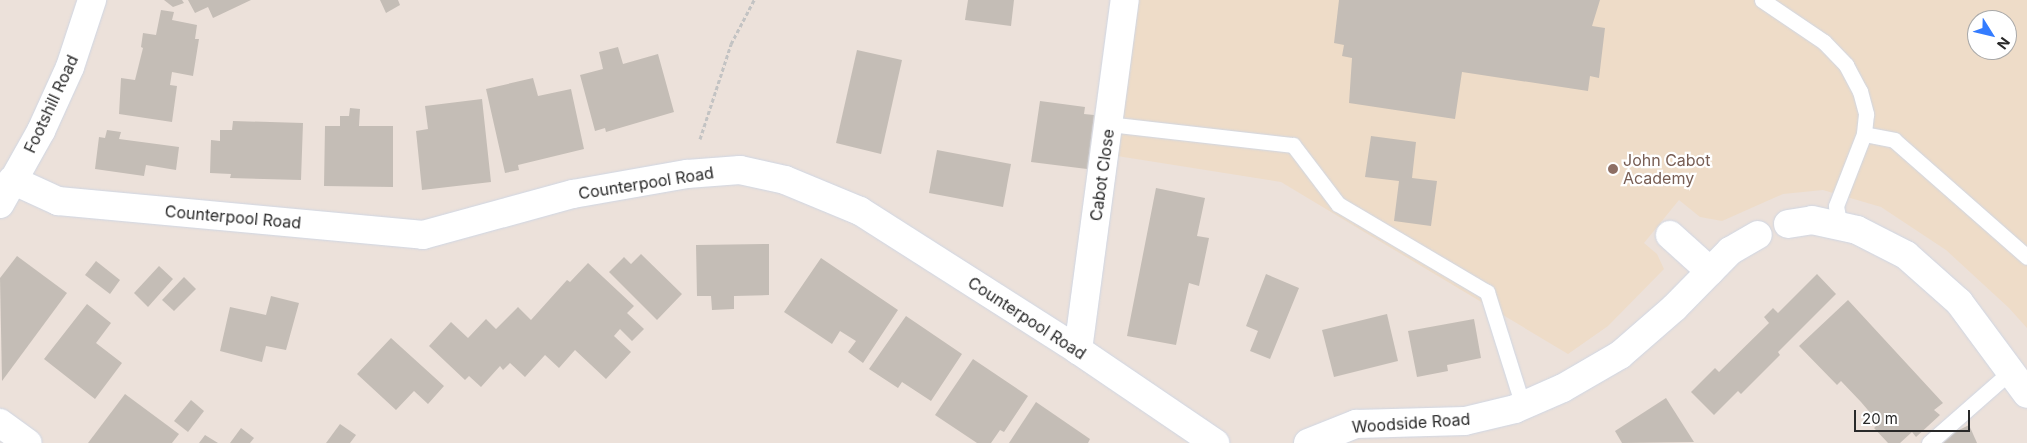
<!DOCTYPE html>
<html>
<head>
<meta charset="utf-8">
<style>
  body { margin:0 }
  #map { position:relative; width:2027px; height:443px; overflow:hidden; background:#ece1da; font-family:Inter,sans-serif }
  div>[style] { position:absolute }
  .education>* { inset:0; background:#eedcc8 }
  .building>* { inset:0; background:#c4bdb6 }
  .path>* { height:3px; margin-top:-1.5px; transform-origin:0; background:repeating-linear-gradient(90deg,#c3c3c3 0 4px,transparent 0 6.5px) }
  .roads { filter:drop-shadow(0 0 1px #cfd6e3) drop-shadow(0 0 1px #cfd6e3) }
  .lane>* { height:15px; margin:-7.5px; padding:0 7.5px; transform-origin:7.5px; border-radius:7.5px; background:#fff }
  .street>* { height:28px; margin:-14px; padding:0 14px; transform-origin:14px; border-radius:14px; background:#fff }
  .dots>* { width:14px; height:14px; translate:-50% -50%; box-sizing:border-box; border:2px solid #fff; border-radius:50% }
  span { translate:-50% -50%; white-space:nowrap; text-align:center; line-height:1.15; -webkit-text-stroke:4.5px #fff; paint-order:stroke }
  .street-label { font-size:16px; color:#292929 }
  .education-label { font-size:16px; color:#785e54 }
  .left { translate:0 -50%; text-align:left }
  .north { position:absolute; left:1967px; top:10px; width:50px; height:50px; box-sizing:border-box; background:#fff; border:1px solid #a9a9a9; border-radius:50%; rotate:126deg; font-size:14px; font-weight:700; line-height:20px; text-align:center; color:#292929 }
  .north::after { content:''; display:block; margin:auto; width:18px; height:22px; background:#347cff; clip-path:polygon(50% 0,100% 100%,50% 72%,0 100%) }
  .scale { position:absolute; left:1854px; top:410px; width:116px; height:22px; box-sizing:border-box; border:2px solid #292929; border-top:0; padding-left:6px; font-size:15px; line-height:18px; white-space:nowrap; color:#292929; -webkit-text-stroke:4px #fff; paint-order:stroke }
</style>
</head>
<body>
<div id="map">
  <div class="education">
    <div style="clip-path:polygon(evenodd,1139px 0,2027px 0,2027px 328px,2009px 308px,1946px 250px,1881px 207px,1823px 190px,1783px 194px,1722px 221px,1700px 217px,1679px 200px,1644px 243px,1657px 254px,1664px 269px,1608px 326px,1568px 354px,1281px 182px,1117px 156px,1139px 0,1977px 20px,2007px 20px,2007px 50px,1977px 50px,1977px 20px)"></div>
  </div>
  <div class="building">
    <div style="clip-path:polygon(164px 0,182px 0,184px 3px,173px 7px)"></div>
    <div style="clip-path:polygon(188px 0,251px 0,213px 18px,208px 7px,195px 13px)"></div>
    <div style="clip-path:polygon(380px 0,398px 0,400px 5px,386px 13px)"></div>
    <div style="clip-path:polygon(968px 0,1014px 0,1011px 26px,965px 20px)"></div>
    <div style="clip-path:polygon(1339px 0,1600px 0,1592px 26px,1605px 28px,1599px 78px,1590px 76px,1588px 91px,1462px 72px,1455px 119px,1349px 103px,1352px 58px,1342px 56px,1344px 45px,1334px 43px)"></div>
    <div style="clip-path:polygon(161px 10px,174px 12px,172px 20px,197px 25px,195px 39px,199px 39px,193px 76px,172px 72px,170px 85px,177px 86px,172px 122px,119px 114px,121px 78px,135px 80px,143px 48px,141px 47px,143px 33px,156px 35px)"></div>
    <div style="clip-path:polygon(618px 47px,623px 64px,658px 54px,674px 112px,606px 132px,605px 128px,595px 131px,580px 75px,603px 69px,599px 52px)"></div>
    <div style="clip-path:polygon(857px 50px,902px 60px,881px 154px,836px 143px)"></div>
    <div style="clip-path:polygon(533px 78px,538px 96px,571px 89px,584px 149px,518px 165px,519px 170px,505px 173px,486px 89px)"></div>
    <div style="clip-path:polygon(482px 99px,491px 182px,422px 190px,416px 131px,428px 129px,425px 106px)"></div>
    <div style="clip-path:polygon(1040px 101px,1085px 107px,1084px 114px,1094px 115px,1087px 169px,1031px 162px)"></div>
    <div style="clip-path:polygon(350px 108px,360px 109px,359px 126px,393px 126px,393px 187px,324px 186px,325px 126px,340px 126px,340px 116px,349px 116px)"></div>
    <div style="clip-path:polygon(233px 121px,303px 123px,301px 180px,230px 178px,231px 174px,210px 173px,211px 140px,220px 141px,220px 130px,232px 130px)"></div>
    <div style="clip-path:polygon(107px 130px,121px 132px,119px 139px,179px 147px,176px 170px,146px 165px,144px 176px,95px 169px,99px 137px,105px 138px)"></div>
    <div style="clip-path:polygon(1371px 136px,1416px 142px,1412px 178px,1437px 181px,1431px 226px,1394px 221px,1399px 181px,1365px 177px)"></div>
    <div style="clip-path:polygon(937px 150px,1011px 164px,1003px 207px,929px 193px)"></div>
    <div style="clip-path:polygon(1156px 188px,1205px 198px,1197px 236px,1209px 238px,1199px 286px,1189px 283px,1176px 345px,1127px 336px)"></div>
    <div style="clip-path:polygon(769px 244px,769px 295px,734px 296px,734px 309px,712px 310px,711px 296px,697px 296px,696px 245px)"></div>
    <div style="clip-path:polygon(641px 254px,682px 294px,657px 320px,609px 272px,624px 257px,631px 264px)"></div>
    <div style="clip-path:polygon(17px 256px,67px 293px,2px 381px,0 278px)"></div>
    <div style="clip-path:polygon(821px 258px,898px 310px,863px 363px,848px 352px,856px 341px,840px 331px,832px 344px,784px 312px)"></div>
    <div style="clip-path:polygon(96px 261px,120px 280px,110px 294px,85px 275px)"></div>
    <div style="clip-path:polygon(588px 263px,634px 306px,627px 313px,644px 329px,632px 341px,620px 329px,614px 336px,631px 352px,606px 379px,575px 350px,559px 368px,545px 355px,525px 377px,510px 363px,503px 370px,500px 366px,481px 387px,469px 376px,465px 380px,429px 346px,451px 322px,468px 338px,486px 319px,496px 329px,518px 307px,531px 320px,567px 280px,570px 282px)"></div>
    <div style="clip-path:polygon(159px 266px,173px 279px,148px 307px,134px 293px)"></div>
    <div style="clip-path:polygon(1266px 274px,1299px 288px,1270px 359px,1250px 351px,1258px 331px,1246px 326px)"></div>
    <div style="clip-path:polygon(1817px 274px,1836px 294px,1778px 352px,1780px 355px,1741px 394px,1738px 391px,1714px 415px,1691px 392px,1715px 368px,1719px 372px,1769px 323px,1764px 317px,1773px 308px,1778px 313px)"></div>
    <div style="clip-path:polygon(184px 277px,196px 289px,174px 311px,162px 300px)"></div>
    <div style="clip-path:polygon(271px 296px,299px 303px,286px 350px,266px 346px,262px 362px,220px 351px,230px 307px,266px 315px)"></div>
    <div style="clip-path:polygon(1848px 300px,1943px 403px,1934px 410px,1940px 415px,1916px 437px,1912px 432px,1900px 443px,1888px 443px,1874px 428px,1879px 423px,1861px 402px,1841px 381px,1837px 385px,1799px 346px)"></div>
    <div style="clip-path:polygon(87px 304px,111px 323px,96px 343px,122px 363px,95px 399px,44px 359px)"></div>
    <div style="clip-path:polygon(1387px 314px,1398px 361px,1334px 377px,1322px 330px)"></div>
    <div style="clip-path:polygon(906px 316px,962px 354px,931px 401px,902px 382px,898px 388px,869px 369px)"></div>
    <div style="clip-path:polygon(1474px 319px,1481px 358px,1447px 365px,1448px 371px,1417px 377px,1408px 331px)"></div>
    <div style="clip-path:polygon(391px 338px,444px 386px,428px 404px,414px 391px,396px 410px,357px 374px)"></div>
    <div style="clip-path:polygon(973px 359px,1028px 396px,1004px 432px,1000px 430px,991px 443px,977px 443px,935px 415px)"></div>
    <div style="clip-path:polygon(125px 394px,179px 434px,172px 443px,88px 443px)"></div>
    <div style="clip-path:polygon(1666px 398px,1694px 442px,1622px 443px,1615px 431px)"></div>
    <div style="clip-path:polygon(191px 400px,204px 411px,188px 432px,174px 421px)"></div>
    <div style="clip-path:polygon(1036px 402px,1090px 439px,1088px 443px,1009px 443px)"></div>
    <div style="clip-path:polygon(340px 424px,356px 435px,350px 443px,326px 443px)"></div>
    <div style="clip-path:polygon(1969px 425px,1977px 443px,1943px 443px,1957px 431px)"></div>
    <div style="clip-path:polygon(241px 428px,254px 438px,250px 443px,230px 443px)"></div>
    <div style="clip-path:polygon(205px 435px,218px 443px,199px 443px)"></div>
  </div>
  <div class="path">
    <div style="left:700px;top:139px;width:100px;rotate:-71.9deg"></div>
    <div style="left:731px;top:44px;width:50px;rotate:-62.4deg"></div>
  </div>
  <div class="roads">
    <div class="lane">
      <div style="left:1762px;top:0;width:75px;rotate:34.1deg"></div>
      <div style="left:1824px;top:42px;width:32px;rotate:46deg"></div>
      <div style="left:1846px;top:65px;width:30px;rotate:62deg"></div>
      <div style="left:1860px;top:91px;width:24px;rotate:75deg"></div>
      <div style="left:1866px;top:114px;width:20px;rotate:96deg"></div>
      <div style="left:1864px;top:134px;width:77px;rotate:111.3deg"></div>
      <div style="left:1836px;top:206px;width:20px;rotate:79deg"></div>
      <div style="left:1108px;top:124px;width:186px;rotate:6.5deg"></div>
      <div style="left:1293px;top:145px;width:74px;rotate:52.7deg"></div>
      <div style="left:1338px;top:204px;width:173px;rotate:30.6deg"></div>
      <div style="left:1487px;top:292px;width:120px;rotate:72.5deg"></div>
      <div style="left:1864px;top:134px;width:31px;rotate:11deg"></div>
      <div style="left:1894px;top:140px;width:177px;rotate:41.3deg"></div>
      <div style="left:1929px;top:443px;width:109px;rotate:-41.3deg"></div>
    </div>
    <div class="street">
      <div style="left:12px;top:180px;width:51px;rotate:24.5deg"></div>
      <div style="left:58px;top:201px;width:367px;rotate:5.3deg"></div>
      <div style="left:423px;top:235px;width:156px;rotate:-15.3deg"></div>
      <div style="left:573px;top:194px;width:116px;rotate:-10deg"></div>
      <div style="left:687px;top:174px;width:53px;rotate:-4.3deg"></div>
      <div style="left:740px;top:170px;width:46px;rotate:12.5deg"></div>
      <div style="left:785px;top:180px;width:81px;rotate:22.5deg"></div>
      <div style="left:860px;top:211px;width:259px;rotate:32.5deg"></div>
      <div style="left:1078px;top:350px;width:166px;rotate:34.2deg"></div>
      <div style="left:0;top:204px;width:84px;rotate:-60.7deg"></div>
      <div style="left:41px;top:131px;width:70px;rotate:-65.6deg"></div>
      <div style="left:70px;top:67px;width:71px;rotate:-71.8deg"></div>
      <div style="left:1788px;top:224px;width:24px;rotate:-9deg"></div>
      <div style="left:1812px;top:220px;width:46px;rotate:12.5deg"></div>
      <div style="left:1857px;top:230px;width:55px;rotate:27deg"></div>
      <div style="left:1906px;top:255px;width:71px;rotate:41.6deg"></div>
      <div style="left:1959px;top:302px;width:114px;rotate:53.5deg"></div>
      <div style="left:1670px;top:235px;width:54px;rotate:42deg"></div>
      <div style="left:1078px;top:350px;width:353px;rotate:-82.4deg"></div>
      <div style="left:0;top:423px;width:34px;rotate:36deg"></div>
      <div style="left:1308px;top:443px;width:52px;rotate:-21.6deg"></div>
      <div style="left:1356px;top:424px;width:109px;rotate:-1.6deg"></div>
      <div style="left:1465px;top:421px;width:51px;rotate:-13.5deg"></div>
      <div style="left:1515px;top:409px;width:52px;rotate:-23.6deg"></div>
      <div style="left:1563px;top:388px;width:66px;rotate:-30.1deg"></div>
      <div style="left:1620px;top:355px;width:72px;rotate:-41deg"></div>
      <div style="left:1674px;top:308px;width:80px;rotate:-45.5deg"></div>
      <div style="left:1730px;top:251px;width:32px;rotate:-30deg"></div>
    </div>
  </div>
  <div class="dots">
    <div style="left:1613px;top:169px;background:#8d6e63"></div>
  </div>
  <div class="street-label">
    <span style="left:51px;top:104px;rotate:-65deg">Footshill Road</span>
    <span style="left:1102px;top:175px;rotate:-82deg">Cabot Close</span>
    <span style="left:646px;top:183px;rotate:-9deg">Counterpool Road</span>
    <span style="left:233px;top:217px;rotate:5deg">Counterpool Road</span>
    <span style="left:1027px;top:318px;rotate:33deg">Counterpool Road</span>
    <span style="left:1411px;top:423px;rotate:-4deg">Woodside Road</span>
  </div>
  <div class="education-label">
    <span class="left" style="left:1623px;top:169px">John Cabot<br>Academy</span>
  </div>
  <div class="north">N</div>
  <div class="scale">20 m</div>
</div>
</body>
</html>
